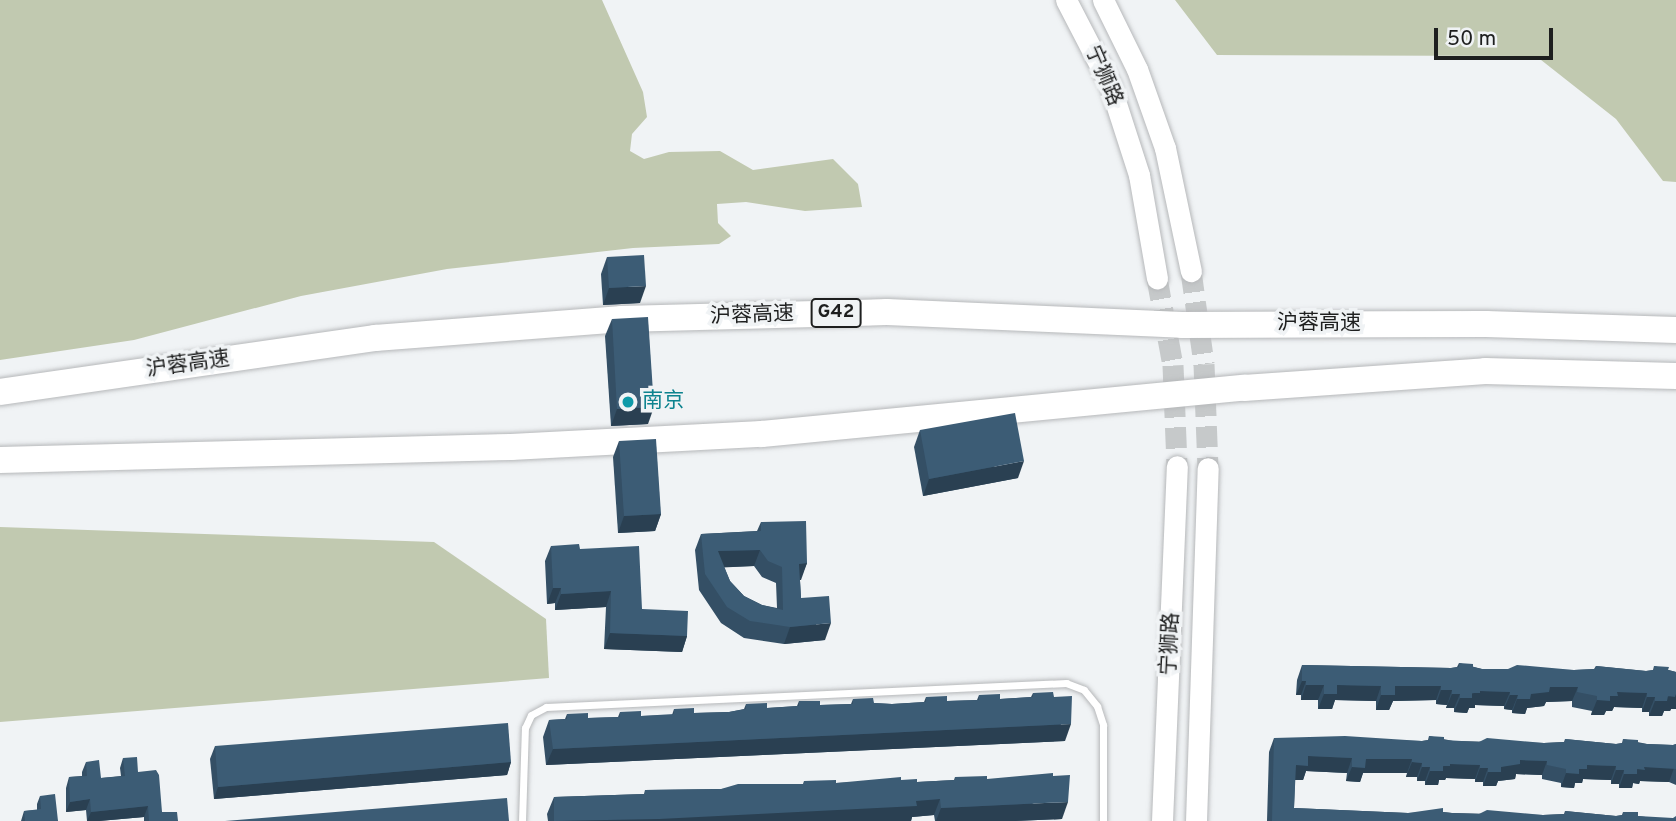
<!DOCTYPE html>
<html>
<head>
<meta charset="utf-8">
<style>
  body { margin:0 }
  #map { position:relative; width:1676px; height:821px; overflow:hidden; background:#f0f3f5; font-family:Overpass,"Noto Sans SC",sans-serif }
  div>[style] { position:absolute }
  .green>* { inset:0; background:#c1c9b0 }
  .secondary-tunnel>* { height:21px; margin-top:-10.5px; transform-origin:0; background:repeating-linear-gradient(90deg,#c6c9ca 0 21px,transparent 0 31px) }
  .roads { filter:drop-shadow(0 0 2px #b6b8ba) drop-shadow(0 0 2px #b6b8ba) }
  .lane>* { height:7px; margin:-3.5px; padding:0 3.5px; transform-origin:3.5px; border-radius:3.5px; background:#fff }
  .secondary>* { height:21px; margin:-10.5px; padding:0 10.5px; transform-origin:10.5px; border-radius:10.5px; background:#fff }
  .highway>* { height:26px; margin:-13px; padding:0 13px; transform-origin:13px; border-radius:13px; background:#fff }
  .wall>* { inset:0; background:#344f65 }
  .shaded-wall>* { inset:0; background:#2a4052 }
  .building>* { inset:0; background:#3c5c75 }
  .dots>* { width:19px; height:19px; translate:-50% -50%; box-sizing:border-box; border:4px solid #f0f3f5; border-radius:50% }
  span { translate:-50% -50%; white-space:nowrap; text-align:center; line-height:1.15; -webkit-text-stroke:7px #f0f3f5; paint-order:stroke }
  .shield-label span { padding:2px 5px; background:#f0f3f5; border:2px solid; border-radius:5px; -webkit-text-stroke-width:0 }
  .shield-label { font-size:19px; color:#1e1f1f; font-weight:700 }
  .street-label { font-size:21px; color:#1e1f1f }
  .culture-label { font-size:21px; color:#0d838f }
  .left { translate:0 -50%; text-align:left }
  .scale { position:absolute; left:1434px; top:28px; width:119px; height:32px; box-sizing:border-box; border:4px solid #1e1f1f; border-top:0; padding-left:9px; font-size:21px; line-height:24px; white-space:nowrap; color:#1e1f1f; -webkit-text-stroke:5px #f0f3f5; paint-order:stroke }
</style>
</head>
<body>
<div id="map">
  <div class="green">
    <div style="clip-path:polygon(0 0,602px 0,643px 92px,647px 117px,632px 134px,630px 151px,644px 159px,669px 152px,720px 151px,753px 170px,833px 159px,858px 184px,862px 207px,805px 211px,746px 202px,717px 204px,718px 223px,731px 236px,719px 244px,633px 248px,447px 269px,301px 296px,134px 340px,0 360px)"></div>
    <div style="clip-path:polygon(1175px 0,1676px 0,1676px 182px,1663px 181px,1616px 119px,1536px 56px,1217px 55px)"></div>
    <div style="clip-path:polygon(0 527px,434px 542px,546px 619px,549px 678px,0 722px)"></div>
  </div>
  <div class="secondary-tunnel">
    <div style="left:1191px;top:271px;width:94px;rotate:82deg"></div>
    <div style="left:1204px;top:364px;width:104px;rotate:87.8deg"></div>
    <div style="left:1157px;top:278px;width:88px;rotate:79.6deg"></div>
    <div style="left:1173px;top:365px;width:101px;rotate:87.7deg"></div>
  </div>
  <div class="roads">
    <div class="lane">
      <div style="left:522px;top:821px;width:93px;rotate:-88.2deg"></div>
      <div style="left:525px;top:728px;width:14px;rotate:-65deg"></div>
      <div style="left:531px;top:715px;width:17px;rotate:-28deg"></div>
      <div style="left:546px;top:707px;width:521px;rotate:-2.64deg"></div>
      <div style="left:1066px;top:683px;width:19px;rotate:21deg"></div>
      <div style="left:1084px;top:690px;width:21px;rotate:51deg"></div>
      <div style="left:1097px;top:706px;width:20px;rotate:72deg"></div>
      <div style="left:1103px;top:725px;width:96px;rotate:90deg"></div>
    </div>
    <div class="secondary">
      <div style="left:1066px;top:0;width:96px;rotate:62.6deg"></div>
      <div style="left:1110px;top:85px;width:95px;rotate:72.1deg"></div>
      <div style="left:1139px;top:175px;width:105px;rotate:80.1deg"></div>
      <div style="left:1103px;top:0;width:77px;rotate:63.8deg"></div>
      <div style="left:1137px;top:69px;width:84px;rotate:70.5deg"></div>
      <div style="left:1165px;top:148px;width:126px;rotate:78.1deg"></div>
      <div style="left:1162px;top:821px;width:355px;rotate:-87.6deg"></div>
      <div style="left:1196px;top:821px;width:353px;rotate:-88.1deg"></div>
    </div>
    <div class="highway">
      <div style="left:0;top:392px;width:379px;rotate:-8.2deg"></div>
      <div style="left:375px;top:338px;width:248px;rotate:-4.4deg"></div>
      <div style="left:622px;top:319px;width:265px;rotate:-1.5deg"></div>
      <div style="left:887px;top:312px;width:295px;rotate:2.5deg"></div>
      <div style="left:1182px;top:325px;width:304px;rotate:-0.2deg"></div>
      <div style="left:1486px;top:324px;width:190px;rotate:1.8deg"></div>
      <div style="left:0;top:460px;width:511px;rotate:-1.46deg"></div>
      <div style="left:511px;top:447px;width:251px;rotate:-3deg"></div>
      <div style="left:762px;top:434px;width:484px;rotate:-5.5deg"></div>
      <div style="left:1244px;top:388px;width:242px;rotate:-4deg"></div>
      <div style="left:1485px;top:371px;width:191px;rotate:1.5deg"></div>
    </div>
  </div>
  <div class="wall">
    <div style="clip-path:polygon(607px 257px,640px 303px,603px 305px,601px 274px)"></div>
    <div style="clip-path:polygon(612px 319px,648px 424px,611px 426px,605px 336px)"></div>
    <div style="clip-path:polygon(920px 430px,1018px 478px,923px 496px,914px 447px)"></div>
    <div style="clip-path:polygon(619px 441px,661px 514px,655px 531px,618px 533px,613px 457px)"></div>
    <div style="clip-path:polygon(evenodd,761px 522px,807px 563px,800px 580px,801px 598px,825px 640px,784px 644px,744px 638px,721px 623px,699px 590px,695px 550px,701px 534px,757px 531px,761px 522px,754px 566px,762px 577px,776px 583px,777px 608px,762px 605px,744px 596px,730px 581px,724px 567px,754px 566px)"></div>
    <div style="clip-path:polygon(551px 546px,642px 609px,687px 636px,682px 652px,604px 649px,606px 607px,555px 610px,555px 603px,547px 604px,545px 561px)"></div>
    <div style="clip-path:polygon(1459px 663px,1482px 669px,1574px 670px,1594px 669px,1596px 666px,1646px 671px,1653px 670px,1654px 666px,1676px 672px,1676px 709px,1671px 709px,1670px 711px,1664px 711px,1662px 716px,1649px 716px,1649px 712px,1642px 712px,1642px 708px,1614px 707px,1612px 711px,1606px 711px,1604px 715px,1591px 715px,1592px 711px,1572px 707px,1572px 701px,1546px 702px,1544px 706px,1527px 708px,1525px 714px,1512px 713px,1512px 710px,1504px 709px,1504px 706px,1475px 705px,1475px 708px,1469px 708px,1467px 713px,1454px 712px,1454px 708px,1446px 708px,1447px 705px,1436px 704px,1436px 700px,1393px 701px,1389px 710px,1376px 710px,1376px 701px,1335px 700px,1332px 709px,1318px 709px,1318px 700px,1301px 700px,1301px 695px,1296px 695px,1297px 680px,1302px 665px,1451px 668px,1457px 667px)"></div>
    <div style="clip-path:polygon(1033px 693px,1054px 697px,1065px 741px,546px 765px,543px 737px,549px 720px,565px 719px,567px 714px,588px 718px,618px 717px,620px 712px,641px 716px,672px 715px,674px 709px,694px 713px,729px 712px,744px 709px,746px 704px,767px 708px,797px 706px,799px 701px,820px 705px,851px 704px,853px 699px,874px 703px,892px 704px,924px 702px,926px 697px,947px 701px,977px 700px,979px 695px,1000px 699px,1031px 697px)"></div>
    <div style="clip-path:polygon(1429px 736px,1453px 741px,1544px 743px,1564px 742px,1565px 739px,1616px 744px,1622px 743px,1623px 739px,1647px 744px,1673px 745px,1676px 744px,1676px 785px,1669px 782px,1640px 781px,1639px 784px,1633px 783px,1632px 788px,1619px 788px,1619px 784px,1611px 784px,1611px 780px,1583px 779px,1582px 783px,1575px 783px,1574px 788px,1561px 787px,1561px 783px,1542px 779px,1542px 775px,1516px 774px,1515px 779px,1498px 781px,1496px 786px,1483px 786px,1483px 782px,1475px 782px,1475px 779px,1446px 778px,1445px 780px,1439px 780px,1438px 785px,1425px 785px,1425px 781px,1417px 781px,1417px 777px,1406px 777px,1407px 773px,1363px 773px,1360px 782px,1346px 781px,1347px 773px,1306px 771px,1303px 780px,1295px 780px,1294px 808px,1408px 813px,1443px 812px,1452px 813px,1543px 815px,1564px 814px,1565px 811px,1616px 816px,1622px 815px,1623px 812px,1638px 816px,1676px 821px,1267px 821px,1269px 752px,1274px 738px,1422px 741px,1428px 740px)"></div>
    <div style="clip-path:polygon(215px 746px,511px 762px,507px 775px,214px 799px,210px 759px)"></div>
    <div style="clip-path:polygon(123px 758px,138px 772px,162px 812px,178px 821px,144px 821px,144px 817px,99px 821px,87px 821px,86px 810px,66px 812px,66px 788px,69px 777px,82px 776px,82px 772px,86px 762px,101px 778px,121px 776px,120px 768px)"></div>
    <div style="clip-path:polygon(955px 777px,987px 779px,1062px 819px,1015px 821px,935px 821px,934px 815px,912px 817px,911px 821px,548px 821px,547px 814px,554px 797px,644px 794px,645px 790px,721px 789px,803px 784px,804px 781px,836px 783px,901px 780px,917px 782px,954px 780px)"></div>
    <div style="clip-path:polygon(40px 796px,58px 821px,21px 821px,24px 811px,37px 810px,37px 804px)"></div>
  </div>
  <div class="shaded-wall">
    <div style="clip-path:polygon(646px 286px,640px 303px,603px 305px,609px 288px)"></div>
    <div style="clip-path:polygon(654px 407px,648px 424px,611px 426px,617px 409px)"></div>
    <div style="clip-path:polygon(1024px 461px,1018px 478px,923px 496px,929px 479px)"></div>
    <div style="clip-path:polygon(661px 514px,655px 531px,618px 533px,624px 516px)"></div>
    <div style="clip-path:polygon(760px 550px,754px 566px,712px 568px,718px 551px)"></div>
    <div style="clip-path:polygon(807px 563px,801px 580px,794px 580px,799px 564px)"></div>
    <div style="clip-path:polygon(553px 588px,561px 588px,555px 603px,547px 604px)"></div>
    <div style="clip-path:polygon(611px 591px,606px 607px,555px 610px,561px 594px)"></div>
    <div style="clip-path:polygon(831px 623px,825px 640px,784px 644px,790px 627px)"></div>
    <div style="clip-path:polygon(610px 633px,687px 636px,682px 652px,604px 649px)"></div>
    <div style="clip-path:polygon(1302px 681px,1306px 681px,1301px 695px,1296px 695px)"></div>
    <div style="clip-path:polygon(1306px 685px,1324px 685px,1318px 700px,1301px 700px)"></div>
    <div style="clip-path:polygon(1337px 685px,1381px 686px,1376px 701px,1335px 700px,1332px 709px,1318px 709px,1324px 694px)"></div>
    <div style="clip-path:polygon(1395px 686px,1441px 686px,1436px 700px,1393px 701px,1389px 710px,1376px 710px,1381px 695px)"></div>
    <div style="clip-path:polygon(1550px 687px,1578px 687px,1572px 701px,1546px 702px,1544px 706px,1527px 708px,1525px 714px,1512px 713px,1517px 699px)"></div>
    <div style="clip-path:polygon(1441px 690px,1452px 690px,1447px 705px,1436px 704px)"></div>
    <div style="clip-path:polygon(1480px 691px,1510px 692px,1504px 706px,1475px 705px,1475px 708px,1469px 708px,1467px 713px,1454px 712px,1460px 698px)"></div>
    <div style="clip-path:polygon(1617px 692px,1647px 693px,1642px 708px,1614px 707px,1612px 711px,1606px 711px,1604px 715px,1591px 715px,1597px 700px)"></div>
    <div style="clip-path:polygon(1452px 694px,1460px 694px,1454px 708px,1446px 708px)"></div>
    <div style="clip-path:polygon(1676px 694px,1676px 709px,1671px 709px,1670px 711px,1664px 711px,1662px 716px,1649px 716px,1655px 701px)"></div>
    <div style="clip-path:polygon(1510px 695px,1518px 695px,1512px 710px,1504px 709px)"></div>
    <div style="clip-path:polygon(1647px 697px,1655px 697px,1649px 712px,1642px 712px)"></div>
    <div style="clip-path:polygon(1071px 724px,1065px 741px,546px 765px,553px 749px)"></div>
    <div style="clip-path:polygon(1308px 756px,1352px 758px,1347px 773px,1306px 771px,1303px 780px,1291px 780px,1296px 765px)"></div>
    <div style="clip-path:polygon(1366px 759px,1412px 759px,1407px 773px,1363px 773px,1360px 782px,1346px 781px,1352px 767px)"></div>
    <div style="clip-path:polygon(1520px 760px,1547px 761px,1542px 775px,1516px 774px,1515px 779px,1498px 781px,1496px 786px,1483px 786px,1488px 772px)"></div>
    <div style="clip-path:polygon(511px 762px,507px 775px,214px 799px,218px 787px)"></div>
    <div style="clip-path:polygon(1412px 762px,1422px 763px,1417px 777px,1406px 777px)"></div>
    <div style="clip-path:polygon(1450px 764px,1480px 765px,1475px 779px,1446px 778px,1445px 780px,1439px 780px,1438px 785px,1425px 785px,1430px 771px)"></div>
    <div style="clip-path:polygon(1587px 765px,1616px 766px,1611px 780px,1583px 779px,1582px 783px,1575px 783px,1574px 788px,1561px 787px,1566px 773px)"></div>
    <div style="clip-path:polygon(1422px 767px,1430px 767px,1425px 781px,1417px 781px)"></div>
    <div style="clip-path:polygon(1644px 767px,1674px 768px,1669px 782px,1640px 781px,1639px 784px,1633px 783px,1632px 788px,1619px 788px,1624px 774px)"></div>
    <div style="clip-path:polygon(1480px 768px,1488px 768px,1483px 782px,1475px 782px)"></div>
    <div style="clip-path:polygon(1616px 770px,1624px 770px,1619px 784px,1611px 784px)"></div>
    <div style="clip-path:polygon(90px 799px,86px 810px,66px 812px,70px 802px)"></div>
    <div style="clip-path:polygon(940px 799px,934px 815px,912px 817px,911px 821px,554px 821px)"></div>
    <div style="clip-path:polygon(1068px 802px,1062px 819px,1015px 821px,936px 821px,941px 808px)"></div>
    <div style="clip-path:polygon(148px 806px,144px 817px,99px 821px,87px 821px,91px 812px)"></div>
  </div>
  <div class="building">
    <div style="clip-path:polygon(644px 255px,646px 286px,609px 288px,607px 257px)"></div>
    <div style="clip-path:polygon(648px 317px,654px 407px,617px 409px,612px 319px)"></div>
    <div style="clip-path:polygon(1015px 413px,1024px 461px,929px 479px,920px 430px)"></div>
    <div style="clip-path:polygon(656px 439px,661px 514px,624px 516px,619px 441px)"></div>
    <div style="clip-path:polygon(evenodd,806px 521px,807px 563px,799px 564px,801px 598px,829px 596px,831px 623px,790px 627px,750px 621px,727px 607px,705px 574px,701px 534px,761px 531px,761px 522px,806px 521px,760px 550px,768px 561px,782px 567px,783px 610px,762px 605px,744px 596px,730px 581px,718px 551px,760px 550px)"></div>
    <div style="clip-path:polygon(579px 544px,580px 549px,639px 546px,642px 609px,688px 611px,687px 636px,610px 633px,611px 591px,561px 594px,561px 588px,553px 588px,551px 546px)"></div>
    <div style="clip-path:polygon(1459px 663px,1473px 664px,1473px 667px,1482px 669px,1508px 669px,1517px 665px,1574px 670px,1595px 669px,1596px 666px,1646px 671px,1654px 670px,1654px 666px,1669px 667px,1668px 670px,1676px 672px,1676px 694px,1675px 697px,1668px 696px,1667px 701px,1655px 701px,1655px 697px,1647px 697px,1647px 693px,1617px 692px,1618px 696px,1610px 696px,1610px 701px,1597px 700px,1597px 696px,1577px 692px,1578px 687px,1550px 687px,1549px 692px,1531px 694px,1530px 699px,1517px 699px,1518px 695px,1510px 695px,1510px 692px,1480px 691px,1480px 693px,1472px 693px,1472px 698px,1460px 698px,1460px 694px,1452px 694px,1452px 690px,1441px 690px,1441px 686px,1395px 686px,1395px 695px,1381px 695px,1381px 686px,1337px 685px,1337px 694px,1324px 694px,1324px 685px,1306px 685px,1306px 681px,1302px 681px,1302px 665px,1451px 668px,1459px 667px)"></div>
    <div style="clip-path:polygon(1053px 692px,1054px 697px,1072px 696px,1071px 724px,553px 749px,549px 720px,567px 719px,567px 714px,588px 713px,588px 718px,620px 717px,620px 712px,641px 711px,641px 716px,674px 714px,674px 709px,694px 708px,694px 713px,729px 712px,746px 709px,746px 704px,767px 703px,767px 708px,799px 706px,799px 701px,820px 701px,820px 705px,853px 704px,853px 699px,873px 698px,874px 703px,892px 704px,926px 702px,926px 697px,947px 696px,947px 701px,979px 700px,979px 695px,1000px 694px,1000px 699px,1033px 697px,1033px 693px)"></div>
    <div style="clip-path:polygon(508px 723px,511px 762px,218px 787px,215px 746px)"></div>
    <div style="clip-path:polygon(1345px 736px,1422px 741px,1429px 740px,1429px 736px,1444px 737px,1444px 740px,1479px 742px,1487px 738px,1544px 743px,1565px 742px,1565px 739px,1616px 744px,1623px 743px,1623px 739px,1638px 740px,1638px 743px,1647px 744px,1673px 745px,1676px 744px,1676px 769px,1644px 767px,1645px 770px,1637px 769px,1637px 774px,1624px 774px,1624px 770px,1616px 770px,1616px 766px,1587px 765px,1587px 769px,1579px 769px,1579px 774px,1566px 773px,1566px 769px,1547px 765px,1547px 761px,1520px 760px,1520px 764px,1501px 767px,1501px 772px,1488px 772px,1488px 768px,1480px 768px,1480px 765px,1450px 764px,1450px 766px,1443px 766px,1443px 771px,1430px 771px,1430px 767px,1422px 767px,1422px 763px,1412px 762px,1412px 759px,1366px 759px,1365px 768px,1352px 767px,1352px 758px,1308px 756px,1308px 766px,1296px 765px,1294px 808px,1408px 813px,1443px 808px,1443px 812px,1452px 813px,1479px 814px,1487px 810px,1543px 815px,1565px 814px,1565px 811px,1616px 816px,1623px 815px,1623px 812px,1638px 812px,1638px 816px,1673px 818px,1676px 816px,1676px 821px,1272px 821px,1274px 738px)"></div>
    <div style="clip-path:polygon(137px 757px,138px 772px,156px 770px,159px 775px,162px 812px,177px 812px,178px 821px,149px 821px,148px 806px,91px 812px,90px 799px,70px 802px,69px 777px,87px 776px,86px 762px,99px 760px,101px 778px,125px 776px,123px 758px)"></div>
    <div style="clip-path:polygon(1053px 773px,1053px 776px,1070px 775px,1068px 802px,941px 808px,940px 799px,916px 801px,917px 806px,659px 819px,554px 821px,554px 797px,645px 794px,645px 790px,721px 789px,738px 784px,804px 784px,804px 781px,836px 780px,836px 783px,901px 777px,901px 780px,917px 779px,917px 782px,955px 780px,955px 777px,987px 776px,987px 779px)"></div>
    <div style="clip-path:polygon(55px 794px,58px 821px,25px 821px,24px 811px,41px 809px,40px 796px)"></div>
    <div style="clip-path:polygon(507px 798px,509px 821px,225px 821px)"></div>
  </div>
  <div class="dots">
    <div style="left:628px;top:402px;background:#0f9aa8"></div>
  </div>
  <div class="shield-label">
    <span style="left:836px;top:313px">G42</span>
  </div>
  <div class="street-label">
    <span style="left:1103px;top:76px;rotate:67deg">宁狮路</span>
    <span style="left:752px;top:316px;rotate:-2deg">沪蓉高速</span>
    <span style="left:1319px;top:324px">沪蓉高速</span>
    <span style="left:188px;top:365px;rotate:-8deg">沪蓉高速</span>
    <span style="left:1171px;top:644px;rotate:-87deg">宁狮路</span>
  </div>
  <div class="culture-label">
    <span class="left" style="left:642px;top:402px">南京</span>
  </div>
  <div class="scale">50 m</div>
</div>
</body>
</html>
